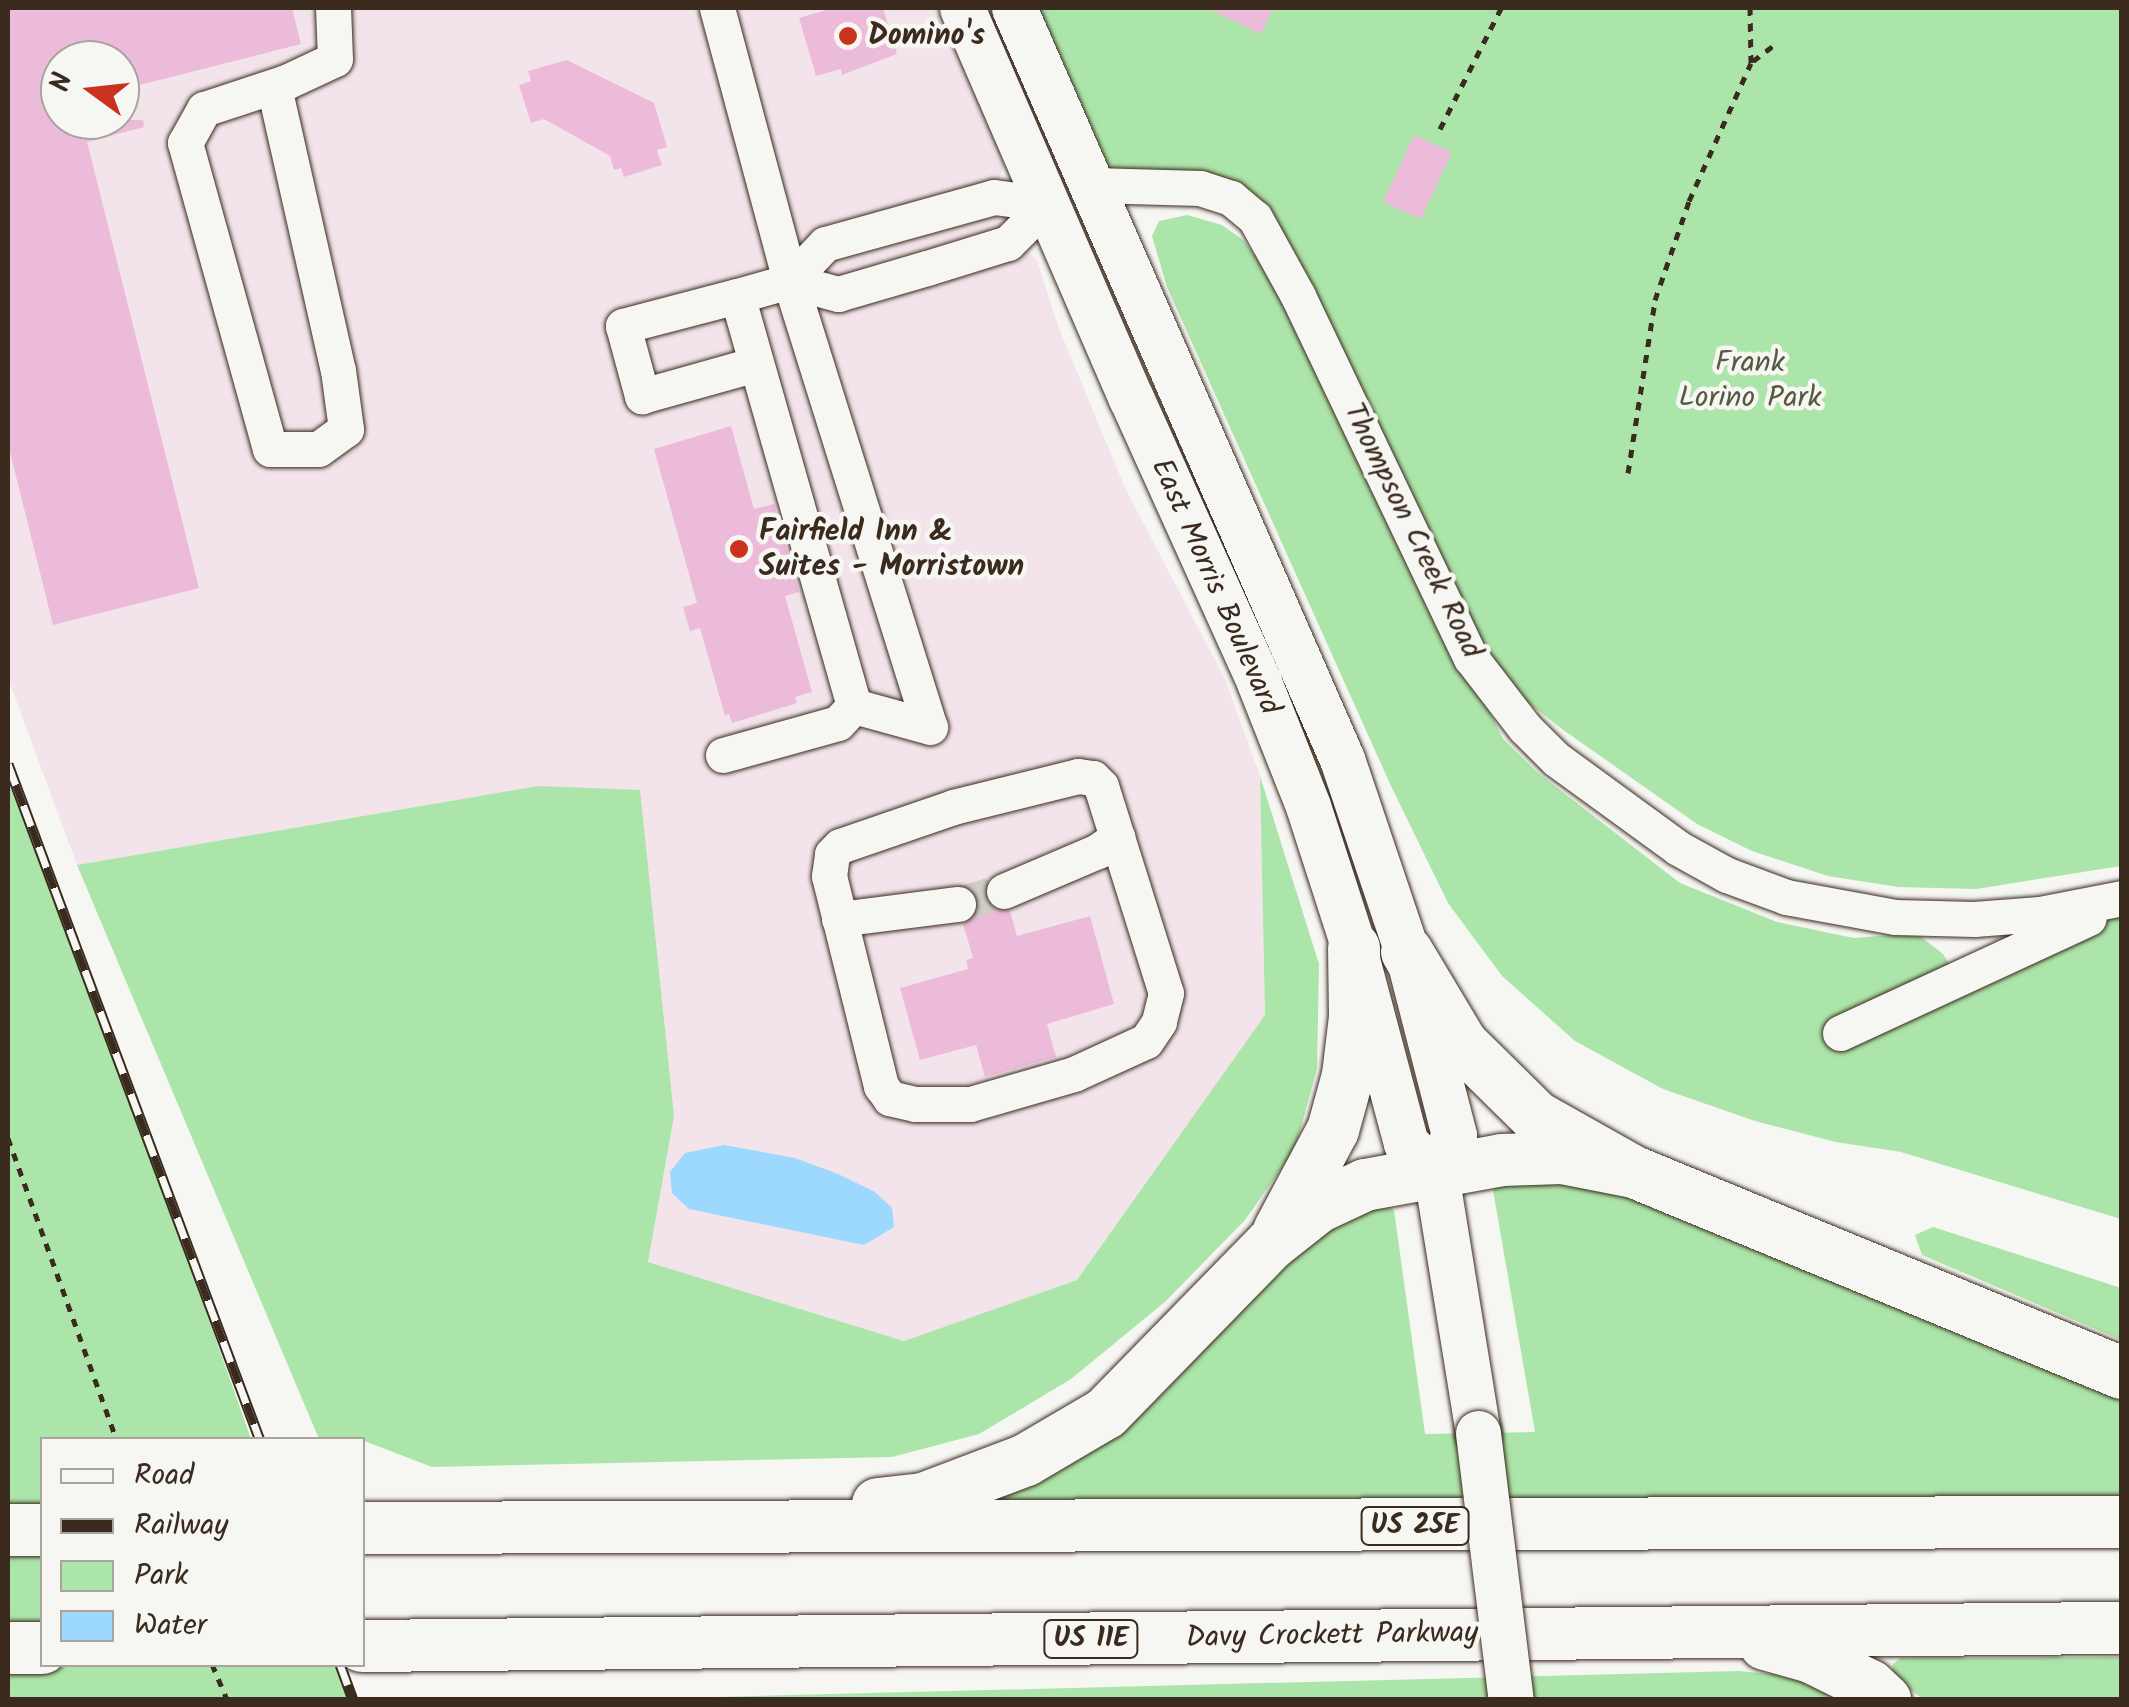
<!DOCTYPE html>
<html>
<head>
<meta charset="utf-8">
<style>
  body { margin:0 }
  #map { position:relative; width:2129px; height:1707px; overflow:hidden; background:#f6f6f2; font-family:Kalam,sans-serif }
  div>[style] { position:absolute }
  .built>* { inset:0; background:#f3e4eb }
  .green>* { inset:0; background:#ace5aa }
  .water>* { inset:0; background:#9dd8fe }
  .building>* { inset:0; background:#edbbda }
  .minor-tunnel>* { height:35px; margin-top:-17.5px; transform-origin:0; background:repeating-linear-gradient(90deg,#d1cdc8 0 35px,transparent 0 53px) }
  .path>* { height:5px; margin-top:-2.5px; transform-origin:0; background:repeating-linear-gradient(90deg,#3b2a1e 0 8px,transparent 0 16px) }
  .roads { filter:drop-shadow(0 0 2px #3b2a1e) drop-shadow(0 0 2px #3b2a1e) }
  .minor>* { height:35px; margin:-17.5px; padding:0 17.5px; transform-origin:17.5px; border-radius:17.5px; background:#f6f6f2 }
  .major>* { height:45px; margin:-22.5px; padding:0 22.5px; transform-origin:22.5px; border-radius:22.5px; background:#f6f6f2 }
  .highway>* { height:52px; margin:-26px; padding:0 26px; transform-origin:26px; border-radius:26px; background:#f6f6f2 }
  .rail>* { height:11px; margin-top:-5.5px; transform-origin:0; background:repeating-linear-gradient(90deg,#f6f6f2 0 22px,#3b2a1e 0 44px); box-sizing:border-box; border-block:2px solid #3b2a1e }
  .bridges { filter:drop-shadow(0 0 2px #3b2a1e) drop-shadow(0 0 2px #3b2a1e) }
  .major-bridge>* { height:45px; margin:-22.5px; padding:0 22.5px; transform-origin:22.5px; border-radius:22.5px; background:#f6f6f2 }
  .dots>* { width:28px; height:28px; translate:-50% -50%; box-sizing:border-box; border:5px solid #f6f6f2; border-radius:50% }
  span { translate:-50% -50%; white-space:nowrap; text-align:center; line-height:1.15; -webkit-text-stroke:9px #f6f6f2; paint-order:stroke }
  .shield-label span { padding:2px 8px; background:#f6f6f2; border:2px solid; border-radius:8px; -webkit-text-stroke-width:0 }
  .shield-label { font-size:28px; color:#3b2a1e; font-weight:700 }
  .poi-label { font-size:30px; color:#3b2a1e; font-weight:700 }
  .left { translate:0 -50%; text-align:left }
  .park-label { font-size:30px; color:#575941 }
  .street-label { font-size:30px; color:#3b2a1e }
  .frame { position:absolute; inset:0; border:10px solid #3b2a1e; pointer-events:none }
  .legend { position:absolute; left:40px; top:1437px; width:325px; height:230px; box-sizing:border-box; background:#f6f6f2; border:2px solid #aba49d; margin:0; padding:12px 18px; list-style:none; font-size:30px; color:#3b2a1e }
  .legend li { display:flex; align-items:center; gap:20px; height:50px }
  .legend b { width:50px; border:2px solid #aba49d }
  .north { position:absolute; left:40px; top:40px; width:100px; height:100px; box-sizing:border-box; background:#f6f6f2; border:2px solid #aba49d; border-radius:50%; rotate:285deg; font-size:28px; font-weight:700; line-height:40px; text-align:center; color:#3b2a1e }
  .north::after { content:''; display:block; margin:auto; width:35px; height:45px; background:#c8321e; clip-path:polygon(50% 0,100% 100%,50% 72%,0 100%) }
</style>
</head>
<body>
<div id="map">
  <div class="built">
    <div style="clip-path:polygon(evenodd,8px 8px,936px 8px,1005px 160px,999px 182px,991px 186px,1018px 253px,1029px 252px,1037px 260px,1058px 326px,1125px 488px,1225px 679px,1260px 776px,1265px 1015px,1077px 1280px,904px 1341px,648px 1262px,674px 1116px,538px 786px,77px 865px,8px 678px,8px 8px,60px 60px,120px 60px,120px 120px,60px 120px,60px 60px)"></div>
  </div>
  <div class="green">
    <div style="clip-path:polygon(1014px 8px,2121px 8px,2121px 866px,1976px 889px,1898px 887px,1828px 876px,1752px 851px,1697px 824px,1562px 729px,1471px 658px,1231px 198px,1093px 185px)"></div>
    <div style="clip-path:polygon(1187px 215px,1222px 225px,1243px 240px,1271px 277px,1503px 739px,1538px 773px,1680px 883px,1777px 922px,1854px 938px,1916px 933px,1943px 954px,1963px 985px,2121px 895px,2121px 1219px,1901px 1152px,1836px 1142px,1755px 1121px,1663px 1089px,1575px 1041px,1502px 976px,1448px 903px,1391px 786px,1167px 287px,1152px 236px,1159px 221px)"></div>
    <div style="clip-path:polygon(1260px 776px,1319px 964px,1317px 1069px,1295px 1149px,1245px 1220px,1166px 1301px,1071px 1379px,979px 1434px,892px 1457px,432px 1467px,362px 1440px,319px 1439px,77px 865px,538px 786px,640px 790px,674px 1116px,648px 1262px,904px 1341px,1077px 1280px,1265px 1015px)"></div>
    <div style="clip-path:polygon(8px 782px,94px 993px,251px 1439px,42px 1440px,42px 1664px,337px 1665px,350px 1699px,8px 1699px)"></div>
    <div style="clip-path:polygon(1590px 1180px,2121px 1399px,2121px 1496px,956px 1506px,1314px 1230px,1378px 1201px,1394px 1210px,1425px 1434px,1535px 1432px,1493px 1190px,1498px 1184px)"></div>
    <div style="clip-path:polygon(1933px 1227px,2121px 1288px,2121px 1340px,1922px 1255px,1915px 1235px)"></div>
    <div style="clip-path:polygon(2121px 1657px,2121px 1699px,1923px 1699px,1892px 1676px,1893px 1664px,1901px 1658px)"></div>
    <div style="clip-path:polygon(1738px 1671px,1782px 1675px,1813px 1684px,1840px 1700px,599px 1700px)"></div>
  </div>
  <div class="water">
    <div style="clip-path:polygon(724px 1145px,795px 1158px,838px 1174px,875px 1192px,892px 1208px,894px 1227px,864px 1245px,689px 1209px,672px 1193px,670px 1172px,685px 1153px)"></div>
  </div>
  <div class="building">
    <div style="clip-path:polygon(8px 8px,292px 8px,301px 44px,120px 90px,120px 60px,60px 60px,60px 120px,143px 120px,144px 127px,87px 142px,199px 588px,53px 625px,8px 444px)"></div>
    <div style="clip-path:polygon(833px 8px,883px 8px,897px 54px,842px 75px,841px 69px,816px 76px,799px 18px)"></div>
    <div style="clip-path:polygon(1207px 8px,1273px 8px,1261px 34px)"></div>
    <div style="clip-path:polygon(567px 60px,654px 103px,667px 147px,657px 150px,662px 165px,624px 177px,621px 168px,614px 170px,610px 156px,544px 119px,531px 123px,519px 85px,531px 81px,528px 71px)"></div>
    <div style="clip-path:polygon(1414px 135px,1452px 152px,1421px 219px,1383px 202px)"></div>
    <div style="clip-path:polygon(731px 426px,754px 509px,774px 504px,799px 592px,785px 596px,812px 692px,795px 697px,797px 703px,732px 723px,729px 714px,725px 716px,700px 628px,690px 631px,683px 607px,697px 603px,654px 449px)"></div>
    <div style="clip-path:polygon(985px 884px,985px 900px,992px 908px,1010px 911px,1017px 936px,1090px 916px,1114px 1004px,1047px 1024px,1056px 1057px,985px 1077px,976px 1045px,920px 1060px,900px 988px,968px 969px,966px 960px,973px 958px,963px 924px,978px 911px,979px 900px,971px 888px)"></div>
  </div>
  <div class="minor-tunnel">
    <div style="left:958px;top:904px;width:48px;rotate:-15.8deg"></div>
  </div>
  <div class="path">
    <div style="left:1753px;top:61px;width:26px;rotate:-37deg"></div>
    <div style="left:1440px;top:129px;width:136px;rotate:-63.2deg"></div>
    <div style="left:1628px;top:473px;width:175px;rotate:-81.1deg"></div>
    <div style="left:1655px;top:300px;width:105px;rotate:-71deg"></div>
    <div style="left:1689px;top:201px;width:151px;rotate:-65.8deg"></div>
    <div style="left:1751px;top:63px;width:55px;rotate:-91deg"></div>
    <div style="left:8px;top:1138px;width:321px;rotate:70.2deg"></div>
    <div style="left:212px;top:1664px;width:39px;rotate:67deg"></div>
  </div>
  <div class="roads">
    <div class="minor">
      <div style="left:717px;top:8px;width:283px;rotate:75deg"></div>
      <div style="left:790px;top:281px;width:467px;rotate:72.6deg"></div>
      <div style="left:274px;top:87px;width:290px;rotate:77.3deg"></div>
      <div style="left:338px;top:370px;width:60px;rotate:82.3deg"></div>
      <div style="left:346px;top:429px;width:34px;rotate:144deg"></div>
      <div style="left:318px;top:449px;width:48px;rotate:180deg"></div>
      <div style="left:270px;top:449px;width:318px;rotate:-105.5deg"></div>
      <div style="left:185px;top:143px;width:39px;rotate:-61deg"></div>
      <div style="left:204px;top:109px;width:86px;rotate:-18.2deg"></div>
      <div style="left:286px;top:82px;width:54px;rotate:-25.1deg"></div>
      <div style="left:335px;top:59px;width:51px;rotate:-92.2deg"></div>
      <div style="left:1093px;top:185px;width:107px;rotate:1.6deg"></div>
      <div style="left:1200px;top:188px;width:33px;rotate:18deg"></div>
      <div style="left:1231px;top:198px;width:31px;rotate:40deg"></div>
      <div style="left:1255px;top:218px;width:89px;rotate:61.1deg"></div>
      <div style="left:1298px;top:296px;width:401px;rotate:64.5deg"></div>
      <div style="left:1471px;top:658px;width:88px;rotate:52.4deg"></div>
      <div style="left:1525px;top:728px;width:44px;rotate:45deg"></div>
      <div style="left:1556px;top:759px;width:151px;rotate:36.1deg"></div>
      <div style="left:1678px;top:848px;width:56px;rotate:28.9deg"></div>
      <div style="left:1727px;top:875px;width:63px;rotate:20.4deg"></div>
      <div style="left:1786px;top:897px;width:111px;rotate:10.4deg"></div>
      <div style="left:1895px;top:917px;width:79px;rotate:1.5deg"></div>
      <div style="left:1974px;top:919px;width:66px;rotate:-4.3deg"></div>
      <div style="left:2040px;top:914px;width:84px;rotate:-11deg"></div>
      <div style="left:790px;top:281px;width:51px;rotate:-46.6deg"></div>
      <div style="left:825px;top:244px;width:175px;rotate:-15.5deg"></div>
      <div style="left:994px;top:197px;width:53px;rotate:7.5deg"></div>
      <div style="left:737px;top:296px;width:118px;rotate:165.3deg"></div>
      <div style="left:623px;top:326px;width:73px;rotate:74.8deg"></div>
      <div style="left:642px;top:396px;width:118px;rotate:-15.7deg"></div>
      <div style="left:854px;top:706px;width:426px;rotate:-105.9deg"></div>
      <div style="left:737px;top:296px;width:55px;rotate:-15.8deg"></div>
      <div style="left:790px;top:281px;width:50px;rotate:15.2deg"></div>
      <div style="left:838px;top:294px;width:93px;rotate:-16.3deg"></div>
      <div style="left:927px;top:268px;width:85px;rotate:-17.2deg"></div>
      <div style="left:1008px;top:243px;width:55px;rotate:-45deg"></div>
      <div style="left:723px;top:755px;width:119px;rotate:-15.5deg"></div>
      <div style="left:838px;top:723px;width:23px;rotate:-47deg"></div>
      <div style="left:854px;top:706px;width:79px;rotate:15.4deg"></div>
      <div style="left:1078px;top:776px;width:15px;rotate:8deg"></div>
      <div style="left:1093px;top:778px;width:11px;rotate:45deg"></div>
      <div style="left:1101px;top:786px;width:217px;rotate:72.6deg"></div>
      <div style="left:1166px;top:993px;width:30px;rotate:104deg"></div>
      <div style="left:1159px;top:1022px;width:23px;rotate:124deg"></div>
      <div style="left:1146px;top:1041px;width:79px;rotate:155.4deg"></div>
      <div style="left:1074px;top:1074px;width:108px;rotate:163.9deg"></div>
      <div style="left:970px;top:1104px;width:55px;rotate:180deg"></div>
      <div style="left:915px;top:1104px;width:26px;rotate:-167deg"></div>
      <div style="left:890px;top:1098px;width:15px;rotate:-127deg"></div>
      <div style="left:881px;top:1086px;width:216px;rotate:-103.9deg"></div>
      <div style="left:829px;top:876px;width:22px;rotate:-82deg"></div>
      <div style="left:832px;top:854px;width:11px;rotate:-45deg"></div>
      <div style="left:840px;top:846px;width:120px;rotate:-19deg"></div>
      <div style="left:953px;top:807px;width:129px;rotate:-13.9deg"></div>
      <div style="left:1004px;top:891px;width:102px;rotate:-23.1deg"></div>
      <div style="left:1098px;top:851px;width:24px;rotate:-36deg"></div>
      <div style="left:839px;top:919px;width:120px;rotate:-7.2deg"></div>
      <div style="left:1840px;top:1033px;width:274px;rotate:-24.8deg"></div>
    </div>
    <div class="major">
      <div style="left:962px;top:8px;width:425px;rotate:66.6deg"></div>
      <div style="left:1131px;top:398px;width:312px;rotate:65.7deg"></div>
      <div style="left:1259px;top:682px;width:133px;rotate:68.4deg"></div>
      <div style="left:1308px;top:806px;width:149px;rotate:72.1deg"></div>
      <div style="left:1354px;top:948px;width:202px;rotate:75.1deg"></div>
      <div style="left:1406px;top:1143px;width:43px;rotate:45.9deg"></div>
      <div style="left:1436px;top:1174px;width:262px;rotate:80.8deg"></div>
      <div style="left:1014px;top:8px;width:820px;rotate:66.41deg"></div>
      <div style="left:1342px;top:759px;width:204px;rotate:71.4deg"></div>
      <div style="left:1407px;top:952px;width:189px;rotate:75.6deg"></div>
      <div style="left:1454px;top:1135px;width:43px;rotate:114.8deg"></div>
    </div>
    <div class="highway">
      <div style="left:1407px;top:952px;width:107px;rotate:59.1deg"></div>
      <div style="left:1462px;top:1044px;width:104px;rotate:44.6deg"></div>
      <div style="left:1536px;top:1117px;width:112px;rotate:29.3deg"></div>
      <div style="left:1634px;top:1172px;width:528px;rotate:22.39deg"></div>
      <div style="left:1279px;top:1231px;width:115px;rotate:-61.9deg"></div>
      <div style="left:1333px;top:1130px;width:57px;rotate:-74.7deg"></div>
      <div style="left:1348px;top:1075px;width:58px;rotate:-83.1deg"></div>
      <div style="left:1355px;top:1017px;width:69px;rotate:-90.8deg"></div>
      <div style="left:878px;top:1504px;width:45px;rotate:-6.3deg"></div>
      <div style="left:923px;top:1499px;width:110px;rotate:-20.7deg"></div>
      <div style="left:1026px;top:1460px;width:93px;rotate:-30.4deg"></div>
      <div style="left:1106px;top:1413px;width:236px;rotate:-45.7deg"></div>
      <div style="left:1271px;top:1244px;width:60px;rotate:-38.2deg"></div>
      <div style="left:1318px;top:1207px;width:52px;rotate:-25.1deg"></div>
      <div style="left:1365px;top:1185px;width:139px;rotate:-10.3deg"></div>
      <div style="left:1502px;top:1160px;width:60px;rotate:-1.9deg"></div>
      <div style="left:1562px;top:1158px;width:73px;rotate:11deg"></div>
      <div style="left:362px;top:1528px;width:1760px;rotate:-0.2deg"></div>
      <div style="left:8px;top:1530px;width:34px"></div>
      <div style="left:1765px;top:1644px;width:48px;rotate:15.8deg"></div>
      <div style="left:1811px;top:1657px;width:66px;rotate:26.2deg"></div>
      <div style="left:1870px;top:1686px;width:21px;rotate:43deg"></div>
      <div style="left:362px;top:1646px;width:1760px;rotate:-0.59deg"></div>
      <div style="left:8px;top:1648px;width:34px"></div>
    </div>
  </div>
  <div class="rail">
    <div style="left:8px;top:764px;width:721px;rotate:69.56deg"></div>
    <div style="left:340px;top:1664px;width:38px;rotate:70deg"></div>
  </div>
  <div class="bridges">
    <div class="major-bridge">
      <div style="left:1478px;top:1433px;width:269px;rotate:83deg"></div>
    </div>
  </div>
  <div class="dots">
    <div style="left:848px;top:36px;background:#c8321e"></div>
    <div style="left:739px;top:549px;background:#c8321e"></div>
  </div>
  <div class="shield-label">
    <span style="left:1415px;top:1526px">US 25E</span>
    <span style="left:1091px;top:1639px">US 11E</span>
  </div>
  <div class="poi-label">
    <span class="left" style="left:868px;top:36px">Domino's</span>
    <span class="left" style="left:759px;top:549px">Fairfield Inn &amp;<br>Suites - Morristown</span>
  </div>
  <div class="park-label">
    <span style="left:1750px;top:380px">Frank<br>Lorino Park</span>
  </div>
  <div class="street-label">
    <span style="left:1412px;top:531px;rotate:64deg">Thompson Creek Road</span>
    <span style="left:1215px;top:587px;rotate:66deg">East Morris Boulevard</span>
    <span style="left:1332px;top:1636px;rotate:-1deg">Davy Crockett Parkway</span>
  </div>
  <div class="frame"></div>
  <ul class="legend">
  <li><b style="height:12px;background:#f6f6f2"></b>Road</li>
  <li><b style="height:12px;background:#3b2a1e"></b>Railway</li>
  <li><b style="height:28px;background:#ace5aa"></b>Park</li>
  <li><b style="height:28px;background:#9dd8fe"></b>Water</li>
  </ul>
  <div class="north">N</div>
</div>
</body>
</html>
